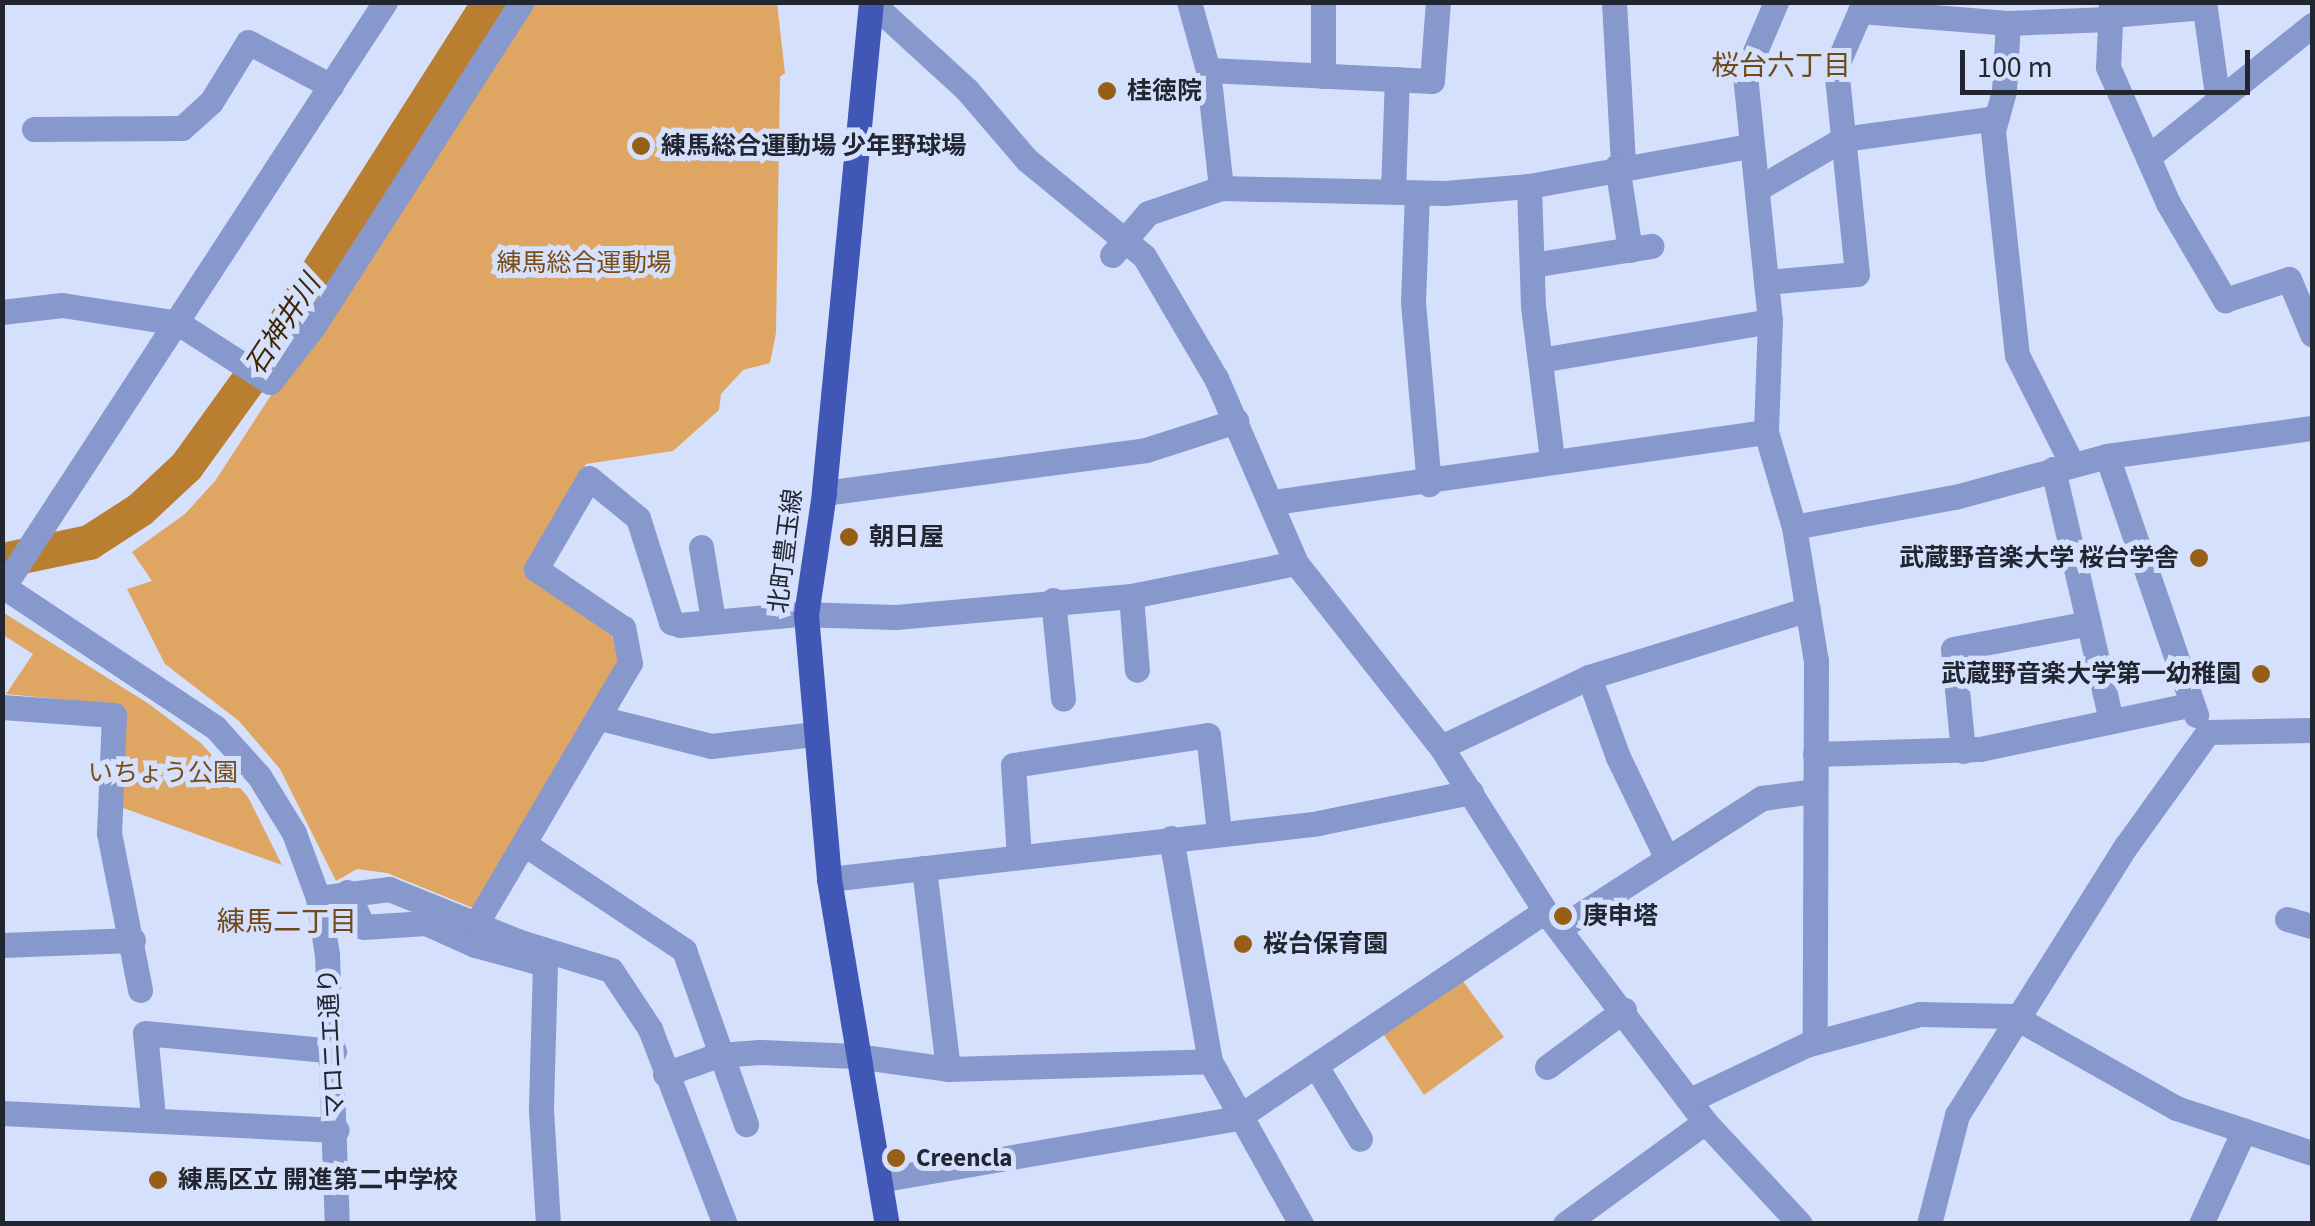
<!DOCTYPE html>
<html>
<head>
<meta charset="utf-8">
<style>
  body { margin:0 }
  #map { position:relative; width:2315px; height:1226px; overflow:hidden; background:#d5e0fd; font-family:"Source Sans 3","Noto Sans JP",sans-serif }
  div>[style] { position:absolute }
  .green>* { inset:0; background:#dfa663 }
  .river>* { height:35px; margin:-17.5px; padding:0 17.5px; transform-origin:17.5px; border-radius:17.5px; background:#ba7e30 }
  .minor>* { height:25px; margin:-12.5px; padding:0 12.5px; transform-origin:12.5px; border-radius:12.5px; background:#8798cd }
  .major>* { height:25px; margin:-12.5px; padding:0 12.5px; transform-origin:12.5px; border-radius:12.5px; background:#4157b5 }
  .dots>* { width:28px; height:28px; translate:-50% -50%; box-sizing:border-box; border:5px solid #d5e0fd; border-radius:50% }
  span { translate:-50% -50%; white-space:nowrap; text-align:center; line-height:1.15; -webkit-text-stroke:10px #d5e0fd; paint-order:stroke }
  .poi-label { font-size:25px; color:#222631; font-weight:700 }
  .left { translate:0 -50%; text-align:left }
  .right { translate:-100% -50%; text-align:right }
  .park-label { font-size:25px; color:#774d15 }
  .street-label { font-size:25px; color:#222631 }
  .neighbourhood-label { font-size:28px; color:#6f4a1a }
  .water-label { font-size:28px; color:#3f2604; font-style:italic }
  .frame { position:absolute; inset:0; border:5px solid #222631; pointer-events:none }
  .scale { position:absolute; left:1960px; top:50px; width:290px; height:45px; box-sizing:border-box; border:5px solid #222631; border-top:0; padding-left:12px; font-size:30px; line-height:35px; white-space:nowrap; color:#222631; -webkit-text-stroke:8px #d5e0fd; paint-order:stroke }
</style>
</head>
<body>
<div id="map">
  <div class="green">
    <div style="clip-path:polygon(527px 3px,777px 3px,785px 73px,780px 77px,776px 333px,770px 363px,743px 370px,721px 394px,719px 410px,673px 451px,586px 464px,526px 566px,611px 631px,619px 667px,473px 908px,387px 873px,357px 869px,336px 881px,280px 769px,239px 721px,165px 664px,127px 589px,152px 581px,132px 552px,185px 514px,215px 481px)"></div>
    <div style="clip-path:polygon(4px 613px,149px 704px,202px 744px,248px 797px,282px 865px,115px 805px,121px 705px,6px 694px,33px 654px,3px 635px)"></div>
    <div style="clip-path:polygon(1462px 980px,1504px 1037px,1424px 1095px,1382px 1032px)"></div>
  </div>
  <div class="river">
    <div style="left:2px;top:560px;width:89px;rotate:-11.7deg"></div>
    <div style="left:89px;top:542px;width:61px;rotate:-32.9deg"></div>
    <div style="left:140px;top:509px;width:63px;rotate:-43.1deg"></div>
    <div style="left:186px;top:466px;width:107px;rotate:-54.1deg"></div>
    <div style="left:249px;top:379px;width:447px;rotate:-57.5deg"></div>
  </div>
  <div class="minor">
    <div style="left:871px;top:2px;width:130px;rotate:42.5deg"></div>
    <div style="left:967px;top:90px;width:92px;rotate:49.4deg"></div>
    <div style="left:1027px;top:160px;width:151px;rotate:39.4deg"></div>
    <div style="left:1144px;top:256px;width:142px;rotate:59.5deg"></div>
    <div style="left:1216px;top:378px;width:202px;rotate:66.6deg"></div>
    <div style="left:1296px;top:563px;width:234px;rotate:51.8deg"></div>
    <div style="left:1441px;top:747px;width:194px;rotate:57.6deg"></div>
    <div style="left:1545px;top:911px;width:265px;rotate:52.8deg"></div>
    <div style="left:1705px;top:1122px;width:139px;rotate:47deg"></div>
    <div style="left:1189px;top:2px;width:71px;rotate:74.4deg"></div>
    <div style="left:1208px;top:70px;width:119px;rotate:83.7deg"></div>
    <div style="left:1323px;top:2px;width:74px;rotate:90deg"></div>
    <div style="left:1614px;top:2px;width:162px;rotate:86.8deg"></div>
    <div style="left:1776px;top:2px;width:79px;rotate:113deg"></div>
    <div style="left:1745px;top:75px;width:247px;rotate:84.2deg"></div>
    <div style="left:1770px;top:321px;width:111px;rotate:92.1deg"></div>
    <div style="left:1766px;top:432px;width:99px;rotate:73.6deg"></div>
    <div style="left:1794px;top:527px;width:136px;rotate:80.7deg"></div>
    <div style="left:1816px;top:661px;width:381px;rotate:90.2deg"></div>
    <div style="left:2111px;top:2px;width:65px;rotate:92.6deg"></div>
    <div style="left:2108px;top:67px;width:149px;rotate:66.2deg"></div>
    <div style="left:2168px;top:203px;width:113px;rotate:59.6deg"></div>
    <div style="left:2225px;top:300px;width:67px;rotate:-18.2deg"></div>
    <div style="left:2289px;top:279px;width:60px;rotate:67.3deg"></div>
    <div style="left:2204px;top:2px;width:100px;rotate:82deg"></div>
    <div style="left:1860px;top:11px;width:148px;rotate:4.6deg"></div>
    <div style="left:2008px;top:23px;width:102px;rotate:-2.2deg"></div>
    <div style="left:2110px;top:15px;width:95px;rotate:-4.8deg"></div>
    <div style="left:2008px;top:23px;width:68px;rotate:93.4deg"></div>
    <div style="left:2004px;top:91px;width:41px;rotate:105.4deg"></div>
    <div style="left:1993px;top:131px;width:225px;rotate:83.9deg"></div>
    <div style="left:2017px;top:355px;width:122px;rotate:63.2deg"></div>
    <div style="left:1208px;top:70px;width:224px;rotate:2.8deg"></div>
    <div style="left:1432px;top:81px;width:79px;rotate:-85.7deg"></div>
    <div style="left:34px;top:129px;width:148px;rotate:-0.4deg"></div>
    <div style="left:182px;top:128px;width:39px;rotate:-42deg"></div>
    <div style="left:211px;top:102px;width:70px;rotate:-58.3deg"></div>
    <div style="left:248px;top:42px;width:94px;rotate:27.9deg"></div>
    <div style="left:2148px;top:157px;width:211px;rotate:-38.8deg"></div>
    <div style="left:1617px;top:166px;width:85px;rotate:81.2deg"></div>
    <div style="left:1529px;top:186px;width:120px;rotate:88.1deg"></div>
    <div style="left:1533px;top:306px;width:153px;rotate:82.9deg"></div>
    <div style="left:1757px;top:189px;width:99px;rotate:-30.2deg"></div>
    <div style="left:1843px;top:139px;width:154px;rotate:-7.8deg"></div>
    <div style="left:1393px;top:191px;width:112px;rotate:-88deg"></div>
    <div style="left:1417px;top:193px;width:109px;rotate:92.1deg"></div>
    <div style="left:1413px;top:302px;width:183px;rotate:85deg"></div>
    <div style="left:1112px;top:255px;width:55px;rotate:-49.4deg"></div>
    <div style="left:1148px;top:213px;width:77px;rotate:-18.9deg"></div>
    <div style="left:1221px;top:188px;width:224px;rotate:1.3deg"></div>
    <div style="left:1445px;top:193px;width:84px;rotate:-4.8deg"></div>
    <div style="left:1529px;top:186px;width:225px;rotate:-10.3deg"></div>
    <div style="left:1532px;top:265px;width:121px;rotate:-9.1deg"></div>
    <div style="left:1766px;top:282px;width:91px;rotate:-5deg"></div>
    <div style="left:1857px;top:274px;width:208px;rotate:-95.8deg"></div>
    <div style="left:1836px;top:67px;width:71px;rotate:-66.7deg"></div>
    <div style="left:2px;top:312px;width:60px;rotate:-6.7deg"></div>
    <div style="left:62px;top:305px;width:117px;rotate:8.8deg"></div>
    <div style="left:178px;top:323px;width:109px;rotate:32.7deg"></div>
    <div style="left:270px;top:382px;width:70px;rotate:-52deg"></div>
    <div style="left:313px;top:327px;width:386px;rotate:-57.3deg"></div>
    <div style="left:1540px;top:360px;width:233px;rotate:-9.6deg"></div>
    <div style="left:2107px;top:456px;width:274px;rotate:71deg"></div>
    <div style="left:2053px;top:469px;width:259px;rotate:77deg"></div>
    <div style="left:824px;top:493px;width:325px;rotate:-7.6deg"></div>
    <div style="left:1146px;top:450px;width:95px;rotate:-17.9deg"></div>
    <div style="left:1274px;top:502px;width:497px;rotate:-8.1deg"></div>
    <div style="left:1794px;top:527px;width:164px;rotate:-10.6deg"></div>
    <div style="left:1955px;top:497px;width:157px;rotate:-15.1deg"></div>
    <div style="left:2107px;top:456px;width:207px;rotate:-7.8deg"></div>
    <div style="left:701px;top:547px;width:74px;rotate:80.7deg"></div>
    <div style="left:4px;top:587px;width:253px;rotate:33.6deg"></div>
    <div style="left:215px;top:727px;width:66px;rotate:48.1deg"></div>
    <div style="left:259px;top:776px;width:67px;rotate:58.4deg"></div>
    <div style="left:294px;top:833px;width:69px;rotate:69.7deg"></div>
    <div style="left:318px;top:898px;width:58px;rotate:81deg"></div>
    <div style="left:327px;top:955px;width:269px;rotate:87.9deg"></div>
    <div style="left:2px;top:589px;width:701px;rotate:-56.88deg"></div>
    <div style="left:1131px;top:596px;width:74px;rotate:85.4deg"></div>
    <div style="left:1053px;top:600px;width:99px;rotate:84.2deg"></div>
    <div style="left:1589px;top:677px;width:85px;rotate:70.1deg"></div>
    <div style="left:1618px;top:757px;width:113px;rotate:64.3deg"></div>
    <div style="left:2px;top:707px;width:112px;rotate:4.1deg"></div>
    <div style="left:114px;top:715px;width:118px;rotate:92.4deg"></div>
    <div style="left:109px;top:833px;width:160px;rotate:78.8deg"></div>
    <div style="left:600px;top:718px;width:114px;rotate:14.2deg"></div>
    <div style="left:711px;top:746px;width:105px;rotate:-6.6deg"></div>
    <div style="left:1441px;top:747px;width:164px;rotate:-25.3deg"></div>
    <div style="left:1589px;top:677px;width:229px;rotate:-17.2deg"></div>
    <div style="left:1963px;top:751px;width:102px;rotate:-95.6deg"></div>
    <div style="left:1953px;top:649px;width:138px;rotate:-10.8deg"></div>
    <div style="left:1815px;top:754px;width:165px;rotate:-1.7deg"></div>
    <div style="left:1980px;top:749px;width:214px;rotate:-11.9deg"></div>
    <div style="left:1171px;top:838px;width:226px;rotate:80.1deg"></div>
    <div style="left:1210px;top:1061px;width:187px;rotate:60.8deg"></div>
    <div style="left:526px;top:845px;width:190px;rotate:33.6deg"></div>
    <div style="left:684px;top:950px;width:185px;rotate:70.4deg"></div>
    <div style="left:1019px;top:856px;width:91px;rotate:-93.8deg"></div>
    <div style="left:1013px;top:765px;width:197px;rotate:-8.7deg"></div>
    <div style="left:1208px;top:735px;width:97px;rotate:83.5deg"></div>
    <div style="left:924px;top:868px;width:202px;rotate:83.2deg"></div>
    <div style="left:829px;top:879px;width:492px;rotate:-6.5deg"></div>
    <div style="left:1318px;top:823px;width:156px;rotate:-11.5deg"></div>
    <div style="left:347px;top:892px;width:38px;rotate:65deg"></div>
    <div style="left:363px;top:927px;width:63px;rotate:-3.6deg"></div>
    <div style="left:426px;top:923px;width:54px;rotate:24.2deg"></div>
    <div style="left:475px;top:945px;width:73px;rotate:15.2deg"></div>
    <div style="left:545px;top:964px;width:146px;rotate:91.6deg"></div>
    <div style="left:541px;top:1110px;width:114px;rotate:86.5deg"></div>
    <div style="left:318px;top:898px;width:72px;rotate:-7.2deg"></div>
    <div style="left:389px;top:889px;width:141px;rotate:22deg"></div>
    <div style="left:520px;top:942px;width:95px;rotate:17.1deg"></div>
    <div style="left:611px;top:970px;width:71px;rotate:56.5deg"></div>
    <div style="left:650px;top:1029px;width:209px;rotate:69deg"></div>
    <div style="left:2287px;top:919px;width:26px;rotate:16deg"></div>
    <div style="left:476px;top:924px;width:303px;rotate:-59.5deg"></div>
    <div style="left:630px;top:663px;width:36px;rotate:-101deg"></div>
    <div style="left:623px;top:628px;width:105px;rotate:-145.9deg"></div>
    <div style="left:536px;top:569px;width:105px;rotate:-59.8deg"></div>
    <div style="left:589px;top:478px;width:63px;rotate:39.2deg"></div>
    <div style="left:638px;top:518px;width:109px;rotate:72.4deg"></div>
    <div style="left:671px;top:622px;width:9px;rotate:18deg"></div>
    <div style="left:680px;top:625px;width:119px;rotate:-5.3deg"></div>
    <div style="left:798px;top:614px;width:98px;rotate:1.8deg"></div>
    <div style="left:896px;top:617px;width:236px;rotate:-5.1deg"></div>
    <div style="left:1131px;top:596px;width:168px;rotate:-11.3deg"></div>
    <div style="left:1561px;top:927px;width:239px;rotate:-32.7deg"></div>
    <div style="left:1762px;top:798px;width:53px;rotate:-7.5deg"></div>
    <div style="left:2px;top:945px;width:131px;rotate:-2.2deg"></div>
    <div style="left:1316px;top:1066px;width:85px;rotate:58.9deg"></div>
    <div style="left:1547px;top:1067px;width:96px;rotate:-36.5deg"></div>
    <div style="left:665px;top:1074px;width:56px;rotate:-19.7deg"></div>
    <div style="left:718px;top:1055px;width:42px;rotate:-4.1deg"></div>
    <div style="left:760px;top:1052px;width:96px;rotate:2.4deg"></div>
    <div style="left:856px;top:1056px;width:93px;rotate:8deg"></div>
    <div style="left:948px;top:1069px;width:262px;rotate:-1.7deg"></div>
    <div style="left:1690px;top:1100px;width:128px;rotate:-25.4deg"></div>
    <div style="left:1806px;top:1045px;width:118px;rotate:-15.2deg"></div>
    <div style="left:1920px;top:1014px;width:93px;rotate:1.2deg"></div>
    <div style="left:2013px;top:1016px;width:187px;rotate:29.4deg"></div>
    <div style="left:2176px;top:1108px;width:143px;rotate:18.3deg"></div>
    <div style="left:2px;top:1113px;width:335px;rotate:2.9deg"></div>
    <div style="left:153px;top:1116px;width:83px;rotate:-95.5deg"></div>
    <div style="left:145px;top:1033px;width:190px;rotate:5.4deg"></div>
    <div style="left:879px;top:1180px;width:363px;rotate:-9.8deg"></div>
    <div style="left:1237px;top:1118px;width:371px;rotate:-33.9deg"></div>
    <div style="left:1565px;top:1224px;width:173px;rotate:-36.1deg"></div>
    <div style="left:1929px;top:1224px;width:113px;rotate:-75.6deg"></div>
    <div style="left:1957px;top:1115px;width:318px;rotate:-57.9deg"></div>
    <div style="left:2126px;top:846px;width:140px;rotate:-54.3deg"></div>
    <div style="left:2208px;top:732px;width:104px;rotate:-1.1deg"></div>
    <div style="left:2201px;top:1224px;width:103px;rotate:-65.4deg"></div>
  </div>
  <div class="major">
    <div style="left:871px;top:2px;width:493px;rotate:95.5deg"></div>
    <div style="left:824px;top:493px;width:123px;rotate:98.4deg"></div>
    <div style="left:806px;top:615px;width:265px;rotate:85deg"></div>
    <div style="left:829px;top:879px;width:350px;rotate:80.5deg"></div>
  </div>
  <div class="dots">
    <div style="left:1107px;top:91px;background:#956015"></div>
    <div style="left:641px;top:146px;background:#956015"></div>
    <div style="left:849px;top:537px;background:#956015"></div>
    <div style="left:2199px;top:558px;background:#956015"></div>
    <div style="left:2261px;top:674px;background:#956015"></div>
    <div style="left:1563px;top:916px;background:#956015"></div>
    <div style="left:1243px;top:944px;background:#956015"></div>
    <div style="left:896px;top:1158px;background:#956015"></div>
    <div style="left:158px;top:1180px;background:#956015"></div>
  </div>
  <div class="poi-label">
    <span class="left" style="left:1127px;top:91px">桂徳院</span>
    <span class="left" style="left:661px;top:146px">練馬総合運動場 少年野球場</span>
    <span class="left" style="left:869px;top:537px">朝日屋</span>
    <span class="right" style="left:2179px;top:558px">武蔵野音楽大学 桜台学舎</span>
    <span class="right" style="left:2241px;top:674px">武蔵野音楽大学第一幼稚園</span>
    <span class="left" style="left:1583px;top:916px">庚申塔</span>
    <span class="left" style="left:1263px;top:944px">桜台保育園</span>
    <span class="left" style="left:916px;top:1158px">Creencla</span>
    <span class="left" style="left:178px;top:1180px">練馬区立 開進第二中学校</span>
  </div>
  <div class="park-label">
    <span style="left:584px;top:263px">練馬総合運動場</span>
    <span style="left:163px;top:773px">いちょう公園</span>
  </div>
  <div class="street-label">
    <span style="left:786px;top:551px;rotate:-83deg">北町豊玉線</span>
    <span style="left:332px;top:1043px;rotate:-93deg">マロニエ通り</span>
  </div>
  <div class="neighbourhood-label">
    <span style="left:1781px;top:66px">桜台六丁目</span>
    <span style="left:287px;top:922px">練馬二丁目</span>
  </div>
  <div class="water-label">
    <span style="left:283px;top:325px;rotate:-57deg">石神井川</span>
  </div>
  <div class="frame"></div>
  <div class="scale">100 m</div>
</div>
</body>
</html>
